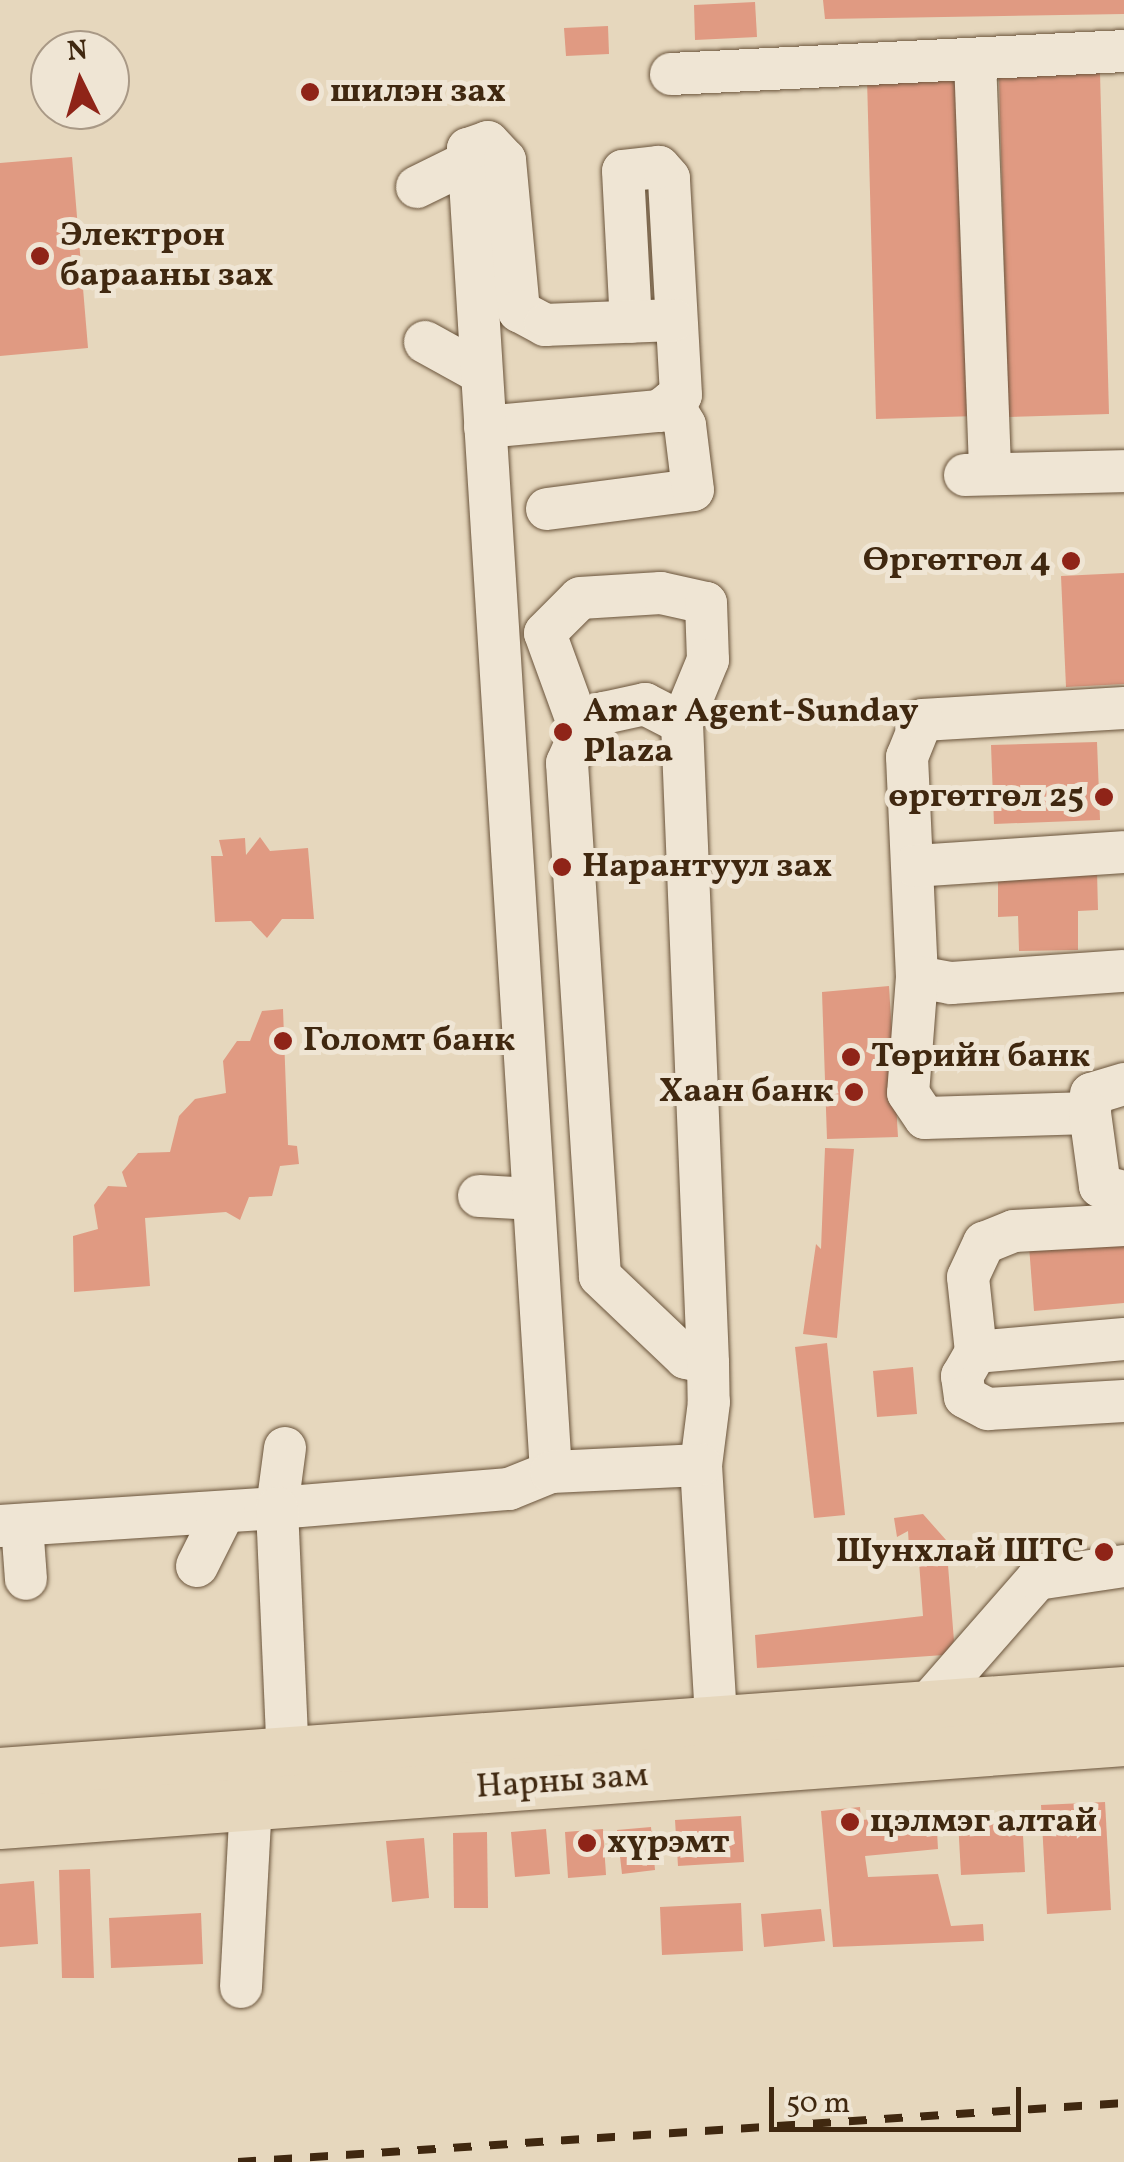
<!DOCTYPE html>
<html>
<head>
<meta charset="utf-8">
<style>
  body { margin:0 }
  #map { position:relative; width:1124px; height:2162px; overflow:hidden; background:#e6d7bd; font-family:Vollkorn,serif }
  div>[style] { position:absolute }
  .building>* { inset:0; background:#e09a82 }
  .roads { filter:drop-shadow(0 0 2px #6a543b) drop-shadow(0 0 2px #6a543b) }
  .minor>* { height:42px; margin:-21px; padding:0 21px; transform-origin:21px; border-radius:21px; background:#efe5d4 }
  .major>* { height:52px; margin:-26px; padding:0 26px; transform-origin:26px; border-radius:26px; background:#e6d7bd }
  .rail>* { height:8px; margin-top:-4px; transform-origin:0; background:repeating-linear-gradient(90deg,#402810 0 18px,transparent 0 36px) }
  .dots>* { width:28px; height:28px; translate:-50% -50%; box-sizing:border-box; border:5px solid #efe5d4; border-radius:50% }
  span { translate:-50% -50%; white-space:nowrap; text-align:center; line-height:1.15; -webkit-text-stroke:10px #efe5d4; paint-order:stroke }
  .poi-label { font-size:35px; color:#402810; font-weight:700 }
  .left { translate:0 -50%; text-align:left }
  .right { translate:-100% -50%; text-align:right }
  .street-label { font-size:35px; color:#402810 }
  .north { position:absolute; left:30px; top:30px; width:100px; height:100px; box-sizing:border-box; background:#efe5d4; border:2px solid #a99986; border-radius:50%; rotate:355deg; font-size:28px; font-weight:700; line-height:40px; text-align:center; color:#402810 }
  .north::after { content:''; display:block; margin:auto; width:35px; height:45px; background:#8f2418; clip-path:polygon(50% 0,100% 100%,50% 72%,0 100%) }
  .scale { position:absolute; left:769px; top:2087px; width:252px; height:45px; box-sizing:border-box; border:5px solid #402810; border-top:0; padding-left:12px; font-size:30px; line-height:35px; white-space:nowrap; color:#402810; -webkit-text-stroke:8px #efe5d4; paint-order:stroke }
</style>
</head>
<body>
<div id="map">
  <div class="building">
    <div style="clip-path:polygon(823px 0,1124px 0,1124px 14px,825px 19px)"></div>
    <div style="clip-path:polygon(755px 2px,757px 37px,695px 40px,694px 5px)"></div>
    <div style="clip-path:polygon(608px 26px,609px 54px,566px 56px,564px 28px)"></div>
    <div style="clip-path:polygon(1100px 73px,1109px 414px,1008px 417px,999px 76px)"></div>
    <div style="clip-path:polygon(968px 75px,977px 416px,876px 419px,867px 78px)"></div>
    <div style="clip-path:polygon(72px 157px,88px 348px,0 356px,0 163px)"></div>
    <div style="clip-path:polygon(1124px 573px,1124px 684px,1066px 687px,1061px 576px)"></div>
    <div style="clip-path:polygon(1097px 742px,1100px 820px,994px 824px,991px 745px)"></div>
    <div style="clip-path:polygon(260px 837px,270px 851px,308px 848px,314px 919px,282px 919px,267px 938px,251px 921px,215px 922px,211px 856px,223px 856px,219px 840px,245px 838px,246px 855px)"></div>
    <div style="clip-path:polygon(1097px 871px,1098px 910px,1078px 911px,1078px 950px,1019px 951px,1018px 916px,998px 917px,998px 873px)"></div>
    <div style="clip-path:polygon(889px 986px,898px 1137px,827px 1139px,822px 992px)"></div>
    <div style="clip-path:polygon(283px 1009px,288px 1145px,297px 1146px,299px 1164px,280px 1166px,272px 1196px,249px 1197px,240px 1220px,226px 1212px,145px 1218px,150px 1286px,74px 1292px,73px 1236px,98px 1229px,94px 1205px,108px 1186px,127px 1187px,122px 1172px,138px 1153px,170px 1152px,179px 1116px,195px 1099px,226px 1093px,223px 1061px,237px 1041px,250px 1041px,262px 1011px)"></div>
    <div style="clip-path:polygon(825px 1148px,854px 1149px,837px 1338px,803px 1334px,816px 1244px,821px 1249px)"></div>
    <div style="clip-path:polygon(1124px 1238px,1124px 1303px,1034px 1311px,1029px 1246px)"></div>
    <div style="clip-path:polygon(827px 1343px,845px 1515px,814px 1518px,795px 1347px)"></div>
    <div style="clip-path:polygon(913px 1367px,917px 1414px,877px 1417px,873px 1371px)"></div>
    <div style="clip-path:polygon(923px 1514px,946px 1540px,954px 1641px,944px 1655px,757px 1668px,755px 1635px,923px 1616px,918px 1548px,909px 1548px,908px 1531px,897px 1537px,894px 1518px)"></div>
    <div style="clip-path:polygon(1105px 1802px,1111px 1910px,1047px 1914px,1041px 1805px)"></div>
    <div style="clip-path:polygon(860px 1807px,861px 1820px,936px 1814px,938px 1849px,865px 1856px,868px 1877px,938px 1874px,951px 1926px,983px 1924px,984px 1941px,833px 1947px,821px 1811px)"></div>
    <div style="clip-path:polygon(741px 1816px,744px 1862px,678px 1866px,675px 1820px)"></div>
    <div style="clip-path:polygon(1022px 1817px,1025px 1872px,961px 1875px,958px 1820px)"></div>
    <div style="clip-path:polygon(651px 1827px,655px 1870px,622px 1874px,617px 1830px)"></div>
    <div style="clip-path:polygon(546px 1829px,550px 1874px,515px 1877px,511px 1832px)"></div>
    <div style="clip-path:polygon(603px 1829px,606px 1875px,568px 1878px,565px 1832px)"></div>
    <div style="clip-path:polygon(487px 1832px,488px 1908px,454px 1908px,453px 1833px)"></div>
    <div style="clip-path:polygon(424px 1838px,429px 1898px,392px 1902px,386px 1841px)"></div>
    <div style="clip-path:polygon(90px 1869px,94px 1978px,62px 1978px,59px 1870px)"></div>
    <div style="clip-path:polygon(34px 1881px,38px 1944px,0 1947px,0 1884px)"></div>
    <div style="clip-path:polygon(741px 1903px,743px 1951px,662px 1955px,660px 1907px)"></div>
    <div style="clip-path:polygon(821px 1909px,825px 1941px,764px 1947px,761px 1914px)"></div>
    <div style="clip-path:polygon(201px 1913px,203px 1964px,111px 1968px,109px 1918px)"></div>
  </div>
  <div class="roads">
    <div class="minor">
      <div style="left:975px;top:59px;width:415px;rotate:87.9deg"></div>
      <div style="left:671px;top:74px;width:454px;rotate:-2.9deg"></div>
      <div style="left:417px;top:187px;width:57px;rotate:-26.1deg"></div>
      <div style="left:425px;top:342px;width:64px;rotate:29deg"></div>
      <div style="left:485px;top:427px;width:175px;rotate:-5.3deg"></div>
      <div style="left:659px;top:411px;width:27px;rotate:-36deg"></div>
      <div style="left:681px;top:395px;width:217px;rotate:-93.2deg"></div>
      <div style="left:669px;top:178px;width:15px;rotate:-132deg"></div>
      <div style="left:659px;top:167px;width:36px;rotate:174deg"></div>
      <div style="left:623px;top:171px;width:151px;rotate:87deg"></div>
      <div style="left:965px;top:475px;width:159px;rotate:-1.4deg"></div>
      <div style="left:547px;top:509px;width:147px;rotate:-7.4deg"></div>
      <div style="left:693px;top:490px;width:65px;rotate:-97deg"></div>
      <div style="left:685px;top:425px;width:27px;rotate:-121deg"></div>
      <div style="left:1124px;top:708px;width:202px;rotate:176.6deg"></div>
      <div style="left:922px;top:720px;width:40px;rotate:112deg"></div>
      <div style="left:907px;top:757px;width:220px;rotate:87.4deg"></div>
      <div style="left:917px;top:977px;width:35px;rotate:10deg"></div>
      <div style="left:951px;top:983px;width:173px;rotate:-4deg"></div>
      <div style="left:581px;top:732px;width:105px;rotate:-110deg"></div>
      <div style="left:545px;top:633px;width:49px;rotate:-45deg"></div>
      <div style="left:580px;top:598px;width:81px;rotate:-3.5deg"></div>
      <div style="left:661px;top:593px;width:46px;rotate:12.5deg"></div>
      <div style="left:706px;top:603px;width:57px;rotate:88deg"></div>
      <div style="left:708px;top:660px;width:68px;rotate:112.4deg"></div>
      <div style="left:915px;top:866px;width:209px;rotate:-3.8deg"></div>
      <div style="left:917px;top:977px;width:116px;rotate:94.4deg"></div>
      <div style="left:908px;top:1093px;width:30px;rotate:56deg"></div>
      <div style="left:925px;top:1118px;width:165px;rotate:-1.7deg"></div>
      <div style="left:1124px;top:1084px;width:34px;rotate:163deg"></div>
      <div style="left:1091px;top:1094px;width:19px;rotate:93deg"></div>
      <div style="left:1090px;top:1113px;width:74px;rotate:82.2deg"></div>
      <div style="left:1100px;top:1186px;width:25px;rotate:14deg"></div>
      <div style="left:479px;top:1196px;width:53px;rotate:3.2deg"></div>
      <div style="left:1124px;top:1339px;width:149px;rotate:175deg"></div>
      <div style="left:976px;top:1352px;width:28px;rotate:120deg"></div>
      <div style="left:962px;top:1376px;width:21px;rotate:82deg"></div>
      <div style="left:965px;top:1397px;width:26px;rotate:28deg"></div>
      <div style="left:988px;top:1409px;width:136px;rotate:-3.4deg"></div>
      <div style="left:976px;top:1352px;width:75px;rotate:-96.1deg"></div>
      <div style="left:968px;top:1277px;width:38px;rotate:-65deg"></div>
      <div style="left:984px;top:1243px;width:32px;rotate:-22deg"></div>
      <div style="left:1014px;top:1231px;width:110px;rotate:-3.1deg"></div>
      <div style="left:708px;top:1363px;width:23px;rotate:-167deg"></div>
      <div style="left:686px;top:1358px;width:119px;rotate:-136.4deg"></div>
      <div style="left:600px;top:1276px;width:514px;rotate:-93.68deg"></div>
      <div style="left:567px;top:763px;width:34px;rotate:-66deg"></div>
      <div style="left:581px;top:732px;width:30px;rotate:-40deg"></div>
      <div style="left:604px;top:713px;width:42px;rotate:-12.4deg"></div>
      <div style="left:645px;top:704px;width:42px;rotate:27.2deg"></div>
      <div style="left:682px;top:723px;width:641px;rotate:87.67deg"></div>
      <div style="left:708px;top:1363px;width:39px;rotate:89deg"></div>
      <div style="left:709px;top:1402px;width:64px;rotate:97.2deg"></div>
      <div style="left:701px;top:1465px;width:288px;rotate:86.6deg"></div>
      <div style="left:285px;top:1448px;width:61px;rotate:97.6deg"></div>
      <div style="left:277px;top:1508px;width:233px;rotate:-4.7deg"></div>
      <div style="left:509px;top:1489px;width:45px;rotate:-22deg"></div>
      <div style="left:551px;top:1472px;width:1326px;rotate:-93.59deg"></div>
      <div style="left:468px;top:149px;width:21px;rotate:-19deg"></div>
      <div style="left:488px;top:142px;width:25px;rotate:47deg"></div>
      <div style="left:505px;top:160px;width:152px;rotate:84.7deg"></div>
      <div style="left:519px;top:311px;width:30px;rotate:28deg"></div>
      <div style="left:545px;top:325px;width:129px;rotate:-2.2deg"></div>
      <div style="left:551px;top:1472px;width:150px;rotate:-2.7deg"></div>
      <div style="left:22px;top:1525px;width:54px;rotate:85.8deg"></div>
      <div style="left:0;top:1526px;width:278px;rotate:-3.7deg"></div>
      <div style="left:277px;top:1508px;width:276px;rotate:87.5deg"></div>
      <div style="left:197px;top:1566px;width:60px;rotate:-63.4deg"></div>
      <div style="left:926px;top:1706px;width:169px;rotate:-48.8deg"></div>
      <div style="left:1037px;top:1579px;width:88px;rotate:-8.5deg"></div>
      <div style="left:241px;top:1987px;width:183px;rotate:-86.9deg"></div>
    </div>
    <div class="major">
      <div style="left:0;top:1774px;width:1127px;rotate:-4.12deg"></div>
      <div style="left:0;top:1823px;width:1127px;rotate:-4.22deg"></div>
    </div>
  </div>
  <div class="rail">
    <div style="left:238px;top:2162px;width:888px;rotate:-3.81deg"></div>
  </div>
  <div class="dots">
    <div style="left:310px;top:92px;background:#8f2418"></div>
    <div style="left:40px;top:256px;background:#8f2418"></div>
    <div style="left:1071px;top:561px;background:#8f2418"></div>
    <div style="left:563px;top:732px;background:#8f2418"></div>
    <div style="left:1104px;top:797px;background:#8f2418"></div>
    <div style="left:562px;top:867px;background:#8f2418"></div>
    <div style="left:283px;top:1041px;background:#8f2418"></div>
    <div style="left:851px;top:1057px;background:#8f2418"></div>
    <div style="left:854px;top:1092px;background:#8f2418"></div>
    <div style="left:1104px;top:1552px;background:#8f2418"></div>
    <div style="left:850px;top:1822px;background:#8f2418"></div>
    <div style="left:587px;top:1843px;background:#8f2418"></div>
  </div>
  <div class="poi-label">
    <span class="left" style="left:330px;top:92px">шилэн зах</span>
    <span class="left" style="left:60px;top:256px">Электрон<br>барааны зах</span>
    <span class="right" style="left:1051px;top:561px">Өргөтгөл 4</span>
    <span class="left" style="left:583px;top:732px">Amar Agent-Sunday<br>Plaza</span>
    <span class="right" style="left:1084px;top:797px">өргөтгөл 25</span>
    <span class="left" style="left:582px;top:867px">Нарантуул зах</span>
    <span class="left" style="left:303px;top:1041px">Голомт банк</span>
    <span class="left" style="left:871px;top:1057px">Төрийн банк</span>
    <span class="right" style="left:834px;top:1092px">Хаан банк</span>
    <span class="right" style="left:1084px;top:1552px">Шунхлай ШТС</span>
    <span class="left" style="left:870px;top:1822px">цэлмэг алтай</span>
    <span class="left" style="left:607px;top:1843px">хүрэмт</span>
  </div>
  <div class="street-label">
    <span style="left:562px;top:1782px;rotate:-4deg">Нарны зам</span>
  </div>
  <div class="north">N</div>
  <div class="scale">50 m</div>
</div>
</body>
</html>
